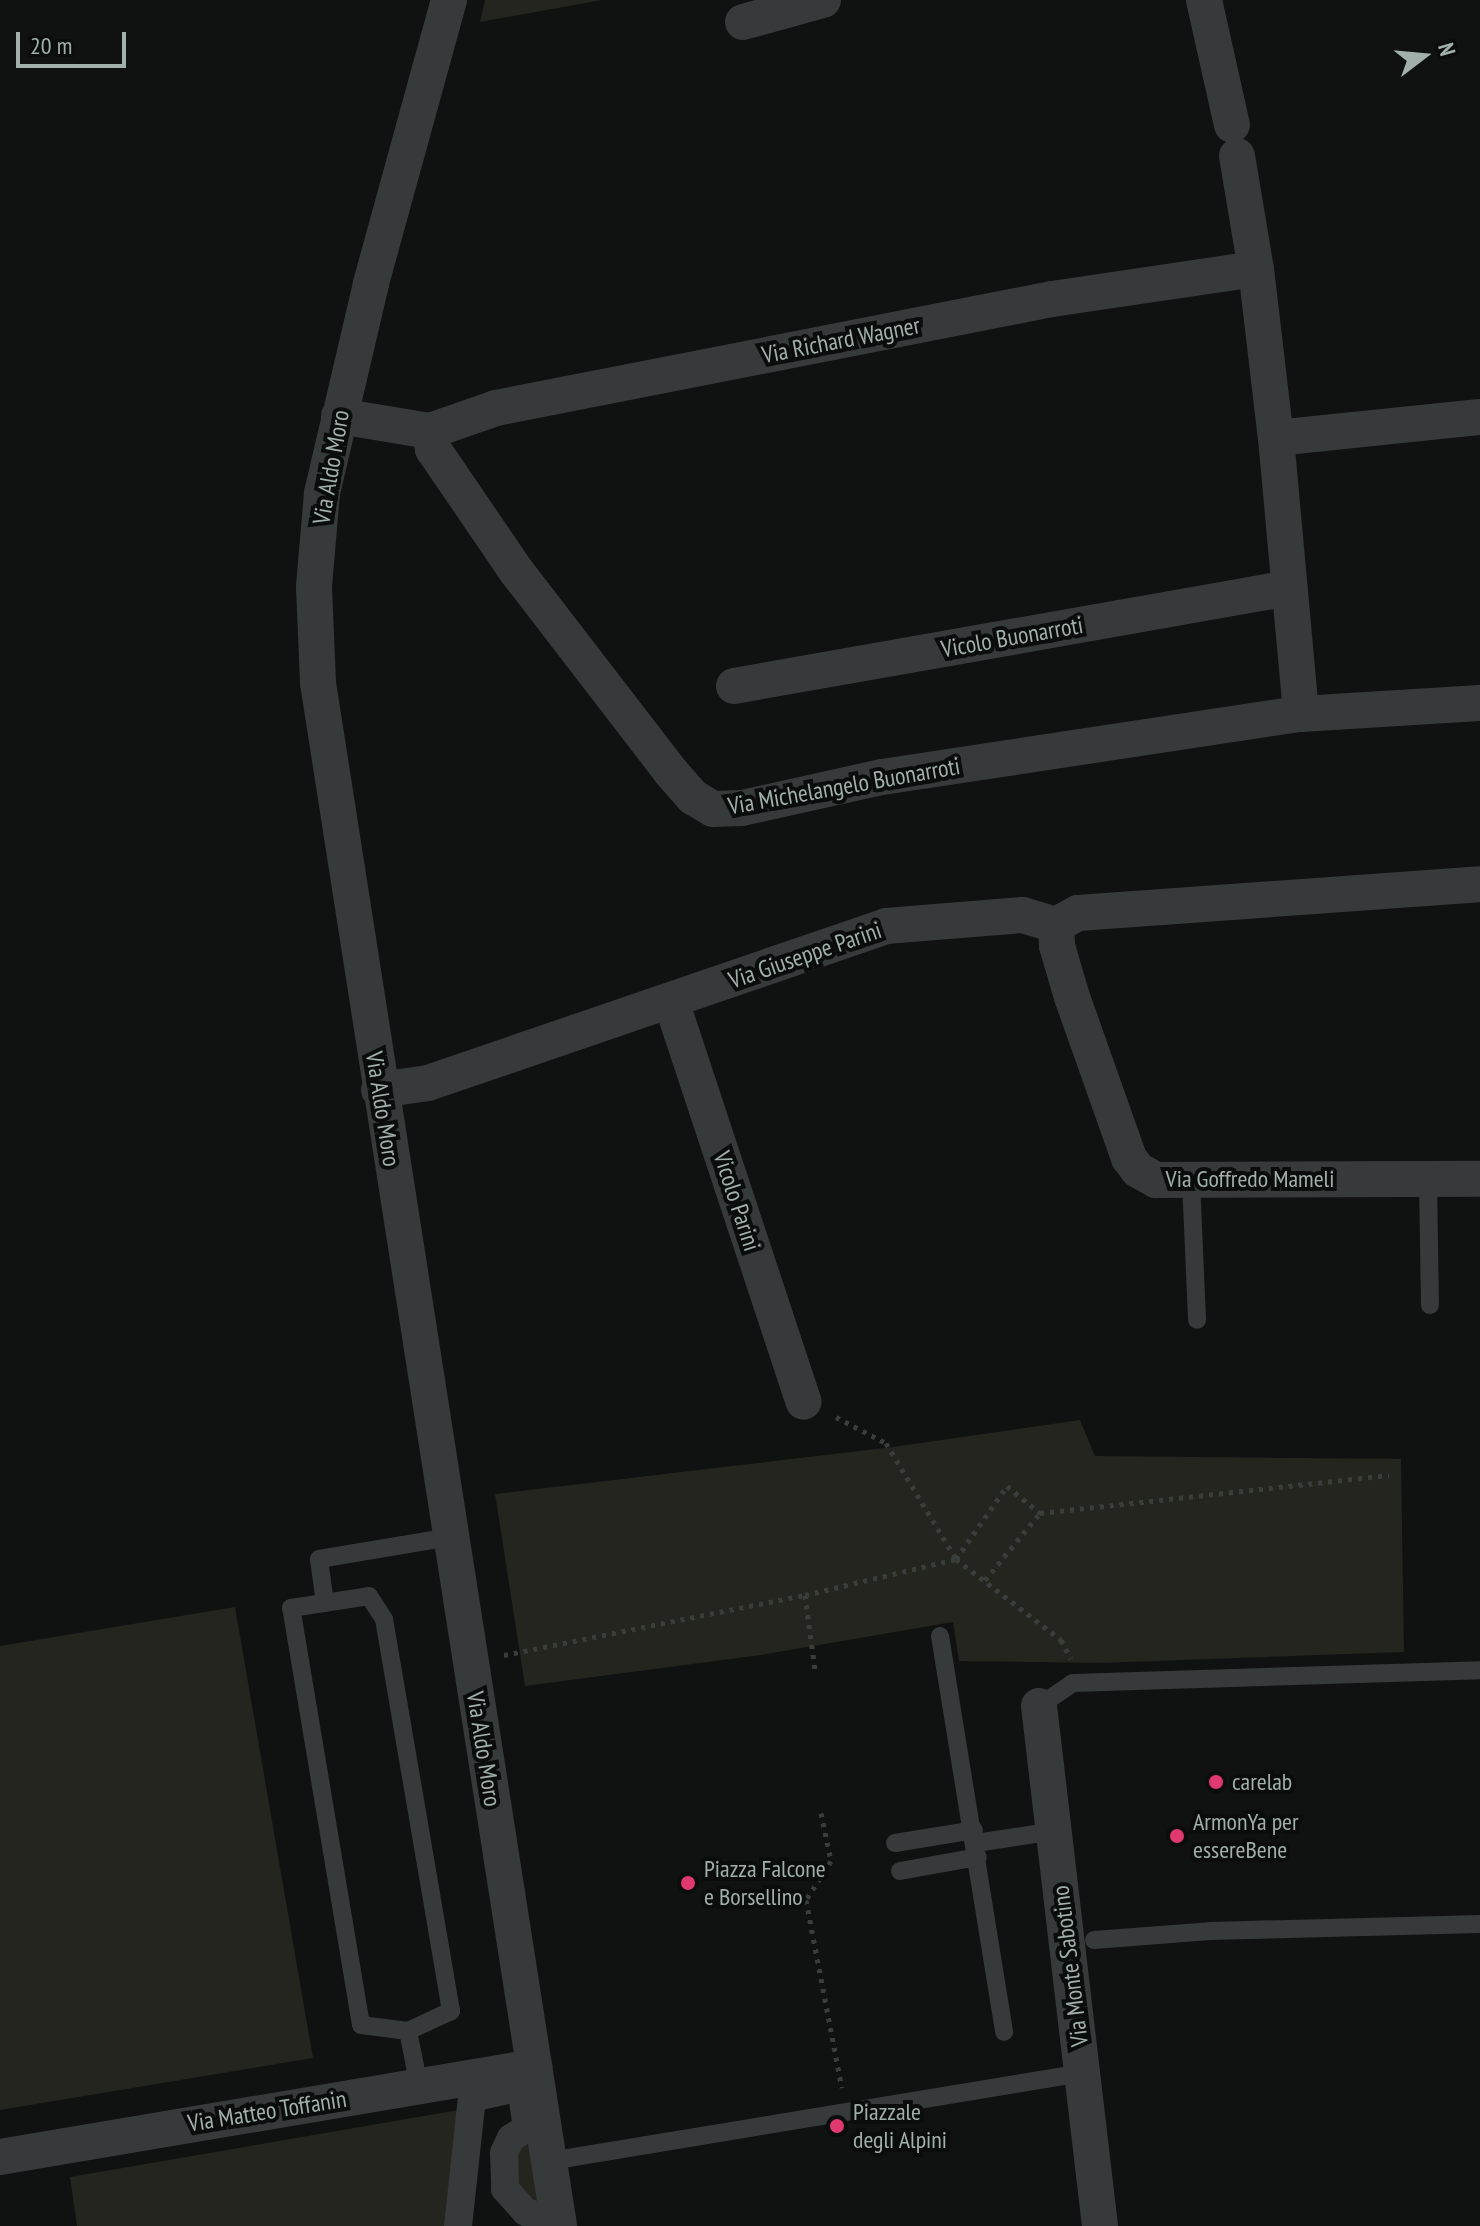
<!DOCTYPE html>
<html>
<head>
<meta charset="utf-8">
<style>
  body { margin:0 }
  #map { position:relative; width:1480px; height:2226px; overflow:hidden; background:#101111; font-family:"PT Sans Narrow",sans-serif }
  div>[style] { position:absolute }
  .green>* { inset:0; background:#24251e }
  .path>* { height:5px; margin-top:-2.5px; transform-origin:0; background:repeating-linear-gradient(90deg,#393e3d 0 4px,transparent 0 10px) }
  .service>* { height:18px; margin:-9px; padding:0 9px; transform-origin:9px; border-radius:9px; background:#363a3a }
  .pedestrian>* { height:28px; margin:-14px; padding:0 14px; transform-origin:14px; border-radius:14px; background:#363a3a }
  .minor>* { height:36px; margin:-18px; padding:0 18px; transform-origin:18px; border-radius:18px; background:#363a3a }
  .dots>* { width:22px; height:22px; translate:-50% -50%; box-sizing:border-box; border:4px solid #0b0c0c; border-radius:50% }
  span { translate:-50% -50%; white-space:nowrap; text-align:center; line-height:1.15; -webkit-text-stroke:8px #0b0c0c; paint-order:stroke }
  .street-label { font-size:24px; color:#a2b0ac }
  .poi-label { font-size:24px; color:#a2b0ac }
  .left { translate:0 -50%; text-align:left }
  .north { position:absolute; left:1384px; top:16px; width:80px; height:80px; -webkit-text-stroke:6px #0b0c0c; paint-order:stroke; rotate:74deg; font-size:22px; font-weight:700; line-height:32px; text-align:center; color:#a2b0ac }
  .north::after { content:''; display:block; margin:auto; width:28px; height:36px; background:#a2b0ac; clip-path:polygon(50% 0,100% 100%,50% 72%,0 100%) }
  .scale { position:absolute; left:16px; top:32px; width:110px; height:36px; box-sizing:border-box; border:4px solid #a2b0ac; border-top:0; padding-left:10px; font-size:24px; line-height:28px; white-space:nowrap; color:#a2b0ac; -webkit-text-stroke:6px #0b0c0c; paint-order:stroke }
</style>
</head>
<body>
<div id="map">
  <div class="green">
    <div style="clip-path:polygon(485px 0,602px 0,480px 22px)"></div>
    <div style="clip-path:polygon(1080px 1420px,1095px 1456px,1401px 1459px,1404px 1652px,1100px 1663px,959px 1661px,953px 1622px,761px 1655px,525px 1686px,495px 1494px,893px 1447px)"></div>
    <div style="clip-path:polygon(235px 1607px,313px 2058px,0 2110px,0 1646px)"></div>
    <div style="clip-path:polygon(470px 2108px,458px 2226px,77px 2226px,70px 2177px)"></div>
    <div style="clip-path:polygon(527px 2128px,534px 2171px,539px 2216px,516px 2204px,511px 2138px)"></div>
  </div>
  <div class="path">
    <div style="left:836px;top:1417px;width:56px;rotate:27.5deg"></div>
    <div style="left:886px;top:1443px;width:135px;rotate:58.9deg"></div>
    <div style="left:956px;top:1559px;width:133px;rotate:37.6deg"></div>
    <div style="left:1061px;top:1640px;width:21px;rotate:62deg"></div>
    <div style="left:985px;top:1580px;width:87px;rotate:-50.6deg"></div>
    <div style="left:805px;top:1595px;width:76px;rotate:82.4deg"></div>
    <div style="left:504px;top:1655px;width:307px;rotate:-11.3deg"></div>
    <div style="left:805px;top:1595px;width:155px;rotate:-13.4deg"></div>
    <div style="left:956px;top:1559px;width:89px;rotate:-55.1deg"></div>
    <div style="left:1007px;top:1486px;width:43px;rotate:39.3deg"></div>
    <div style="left:1040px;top:1513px;width:351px;rotate:-6.2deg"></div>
    <div style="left:821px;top:1813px;width:49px;rotate:78.2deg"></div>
    <div style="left:831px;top:1861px;width:46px;rotate:122.7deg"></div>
    <div style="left:806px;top:1900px;width:191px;rotate:79.2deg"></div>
  </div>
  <div class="service">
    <div style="left:1428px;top:1179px;width:126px;rotate:89.1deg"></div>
    <div style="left:1191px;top:1181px;width:139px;rotate:87.5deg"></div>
    <div style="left:369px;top:1596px;width:27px;rotate:57deg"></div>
    <div style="left:384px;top:1619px;width:398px;rotate:80.3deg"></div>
    <div style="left:451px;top:2011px;width:47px;rotate:155.1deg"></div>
    <div style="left:408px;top:2031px;width:47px;rotate:-172.7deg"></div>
    <div style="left:361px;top:2025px;width:423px;rotate:-99.5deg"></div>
    <div style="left:291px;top:1608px;width:79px;rotate:-8.7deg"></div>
    <div style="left:325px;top:1603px;width:44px;rotate:-97.8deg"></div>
    <div style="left:319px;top:1559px;width:134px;rotate:-9.5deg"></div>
    <div style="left:940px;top:1636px;width:401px;rotate:80.8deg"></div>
    <div style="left:1039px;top:1706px;width:41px;rotate:-34.1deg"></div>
    <div style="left:1073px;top:1683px;width:407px;rotate:-1.8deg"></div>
    <div style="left:895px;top:1843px;width:80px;rotate:-9.3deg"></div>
    <div style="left:976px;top:1843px;width:79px;rotate:-8.7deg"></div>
    <div style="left:900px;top:1871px;width:79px;rotate:-10.2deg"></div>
    <div style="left:1094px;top:1940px;width:116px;rotate:-4.4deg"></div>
    <div style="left:1210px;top:1931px;width:270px;rotate:-1.5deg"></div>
    <div style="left:408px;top:2031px;width:56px;rotate:78.7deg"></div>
    <div style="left:550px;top:2161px;width:539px;rotate:-9.39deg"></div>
  </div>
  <div class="pedestrian">
    <div style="left:458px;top:2226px;width:129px;rotate:-83.8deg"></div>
    <div style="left:472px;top:2098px;width:50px;rotate:-12.7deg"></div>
    <div style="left:521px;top:2087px;width:41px;rotate:81.7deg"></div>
    <div style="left:527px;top:2128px;width:19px;rotate:148deg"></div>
    <div style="left:511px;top:2138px;width:17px;rotate:115deg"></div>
    <div style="left:504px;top:2153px;width:36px;rotate:88deg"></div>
    <div style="left:505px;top:2189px;width:31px;rotate:48deg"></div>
    <div style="left:526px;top:2212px;width:14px;rotate:17deg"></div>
    <div style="left:539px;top:2216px;width:10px;rotate:84deg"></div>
  </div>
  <div class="minor">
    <div style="left:449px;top:0;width:295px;rotate:105.4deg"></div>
    <div style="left:371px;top:284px;width:215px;rotate:103.2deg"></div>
    <div style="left:322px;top:493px;width:94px;rotate:94.9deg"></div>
    <div style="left:314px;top:587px;width:96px;rotate:87.6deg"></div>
    <div style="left:318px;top:683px;width:1562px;rotate:81.12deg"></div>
    <div style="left:1204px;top:0;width:128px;rotate:77.4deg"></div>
    <div style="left:743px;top:22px;width:83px;rotate:-15.4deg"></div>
    <div style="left:1237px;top:156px;width:115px;rotate:80.5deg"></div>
    <div style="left:1256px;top:269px;width:170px;rotate:83.3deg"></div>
    <div style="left:1276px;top:438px;width:277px;rotate:84.8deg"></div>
    <div style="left:339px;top:416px;width:92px;rotate:9.4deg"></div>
    <div style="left:430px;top:431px;width:70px;rotate:-19.2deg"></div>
    <div style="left:496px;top:408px;width:567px;rotate:-11.09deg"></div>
    <div style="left:1052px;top:299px;width:206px;rotate:-8.4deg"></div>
    <div style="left:430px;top:431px;width:18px;rotate:81deg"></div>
    <div style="left:433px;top:449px;width:149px;rotate:55.7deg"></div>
    <div style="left:517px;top:572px;width:252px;rotate:52.4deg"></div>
    <div style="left:671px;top:772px;width:33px;rotate:49deg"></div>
    <div style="left:693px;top:797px;width:23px;rotate:31deg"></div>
    <div style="left:713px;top:809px;width:29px;rotate:-2deg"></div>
    <div style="left:742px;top:808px;width:143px;rotate:-12.5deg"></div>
    <div style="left:882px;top:777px;width:424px;rotate:-8.6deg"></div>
    <div style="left:1301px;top:714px;width:179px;rotate:-3.5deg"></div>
    <div style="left:1276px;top:438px;width:205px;rotate:-5.9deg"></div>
    <div style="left:734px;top:686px;width:564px;rotate:-10.01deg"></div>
    <div style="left:1056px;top:925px;width:21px;rotate:87deg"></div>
    <div style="left:1057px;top:946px;width:53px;rotate:73.6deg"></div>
    <div style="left:1072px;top:997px;width:171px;rotate:70.5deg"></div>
    <div style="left:1129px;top:1158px;width:15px;rotate:53deg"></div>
    <div style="left:1138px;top:1170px;width:21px;rotate:29deg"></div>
    <div style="left:1156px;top:1180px;width:324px;rotate:-0.2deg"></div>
    <div style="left:671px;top:1001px;width:422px;rotate:71.7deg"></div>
    <div style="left:379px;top:1090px;width:49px;rotate:-8.1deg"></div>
    <div style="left:428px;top:1083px;width:484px;rotate:-18.9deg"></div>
    <div style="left:886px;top:926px;width:137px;rotate:-4.6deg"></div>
    <div style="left:1023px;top:915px;width:34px;rotate:17deg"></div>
    <div style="left:1056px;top:925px;width:25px;rotate:-29deg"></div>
    <div style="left:1078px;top:913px;width:403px;rotate:-4.1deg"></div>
    <div style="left:1039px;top:1706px;width:524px;rotate:83.31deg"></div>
    <div style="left:0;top:2157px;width:542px;rotate:-9.57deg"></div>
  </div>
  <div class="dots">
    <div style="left:1216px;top:1782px;background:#df3970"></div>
    <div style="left:1177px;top:1836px;background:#df3970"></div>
    <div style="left:688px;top:1883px;background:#df3970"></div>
    <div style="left:837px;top:2126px;background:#df3970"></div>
  </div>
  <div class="street-label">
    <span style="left:841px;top:340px;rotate:-11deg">Via Richard Wagner</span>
    <span style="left:331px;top:467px;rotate:-80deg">Via Aldo Moro</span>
    <span style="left:1012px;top:637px;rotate:-10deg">Vicolo Buonarroti</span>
    <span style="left:844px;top:786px;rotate:-10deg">Via Michelangelo Buonarroti</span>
    <span style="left:805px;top:955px;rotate:-19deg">Via Giuseppe Parini</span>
    <span style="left:383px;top:1109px;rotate:81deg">Via Aldo Moro</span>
    <span style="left:1250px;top:1179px">Via Goffredo Mameli</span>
    <span style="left:737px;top:1201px;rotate:72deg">Vicolo Parini</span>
    <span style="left:484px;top:1749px;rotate:81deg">Via Aldo Moro</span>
    <span style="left:1070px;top:1966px;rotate:-97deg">Via Monte Sabotino</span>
    <span style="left:267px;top:2111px;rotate:-9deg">Via Matteo Toffanin</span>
  </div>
  <div class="poi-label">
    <span class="left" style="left:1232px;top:1782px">carelab</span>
    <span class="left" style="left:1193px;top:1836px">ArmonYa per<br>essereBene</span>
    <span class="left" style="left:704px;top:1883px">Piazza Falcone<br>e Borsellino</span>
    <span class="left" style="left:853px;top:2126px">Piazzale<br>degli Alpini</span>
  </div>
  <div class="north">N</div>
  <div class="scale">20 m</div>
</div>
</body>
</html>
